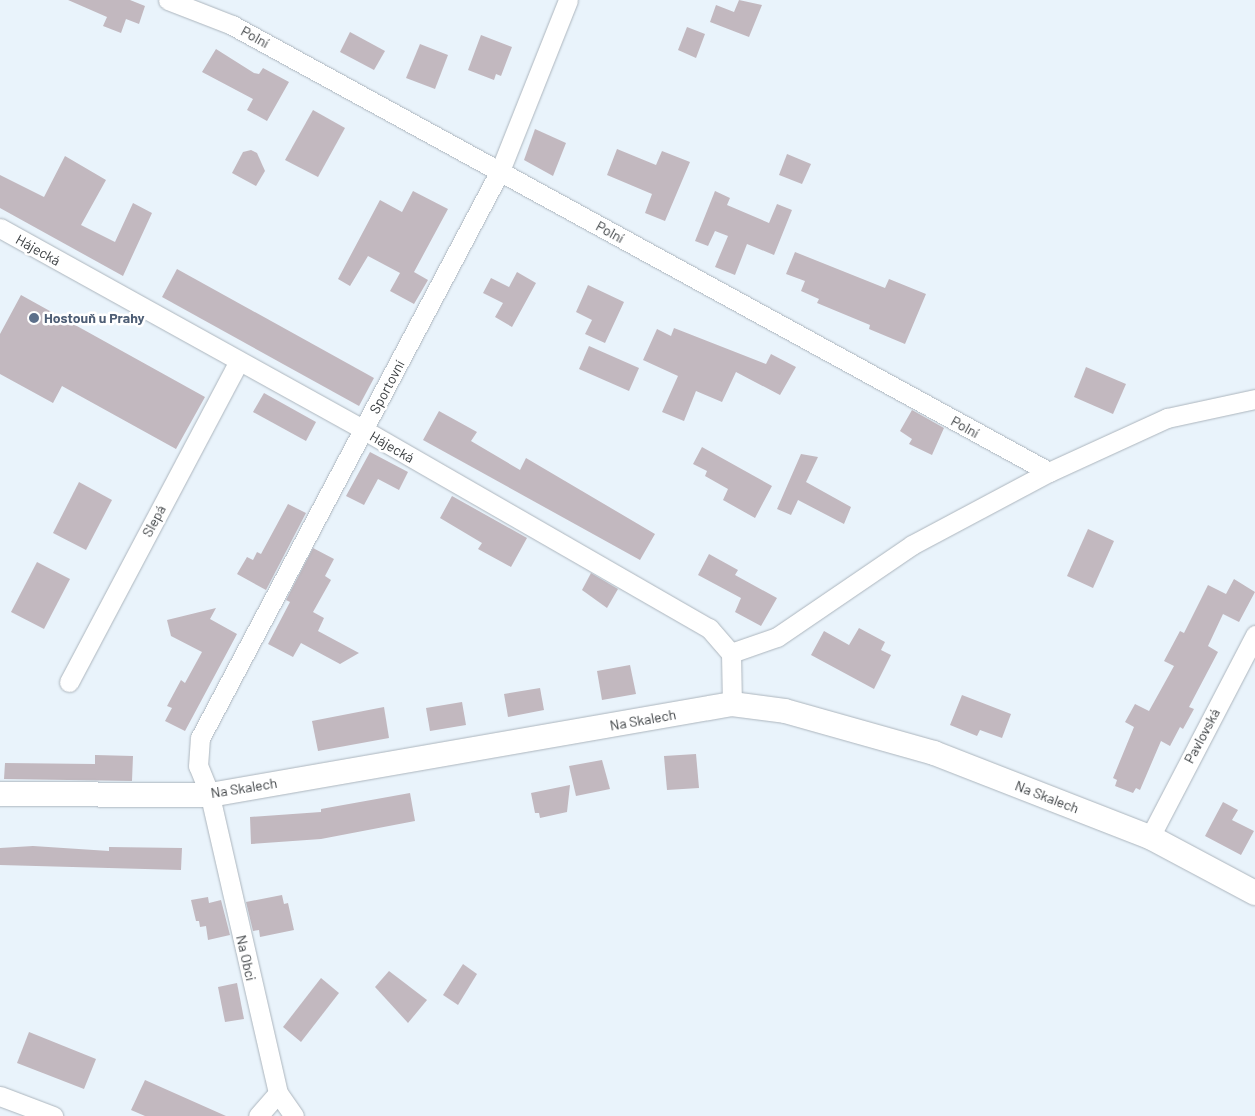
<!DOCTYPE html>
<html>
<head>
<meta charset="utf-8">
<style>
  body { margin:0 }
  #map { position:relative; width:1255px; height:1116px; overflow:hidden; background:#e9f3fb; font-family:Barlow,sans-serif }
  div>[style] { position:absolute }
  .building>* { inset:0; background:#c2b8bf }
  .roads { filter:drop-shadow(0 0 1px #acb5bd) drop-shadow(0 0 1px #acb5bd) }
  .minor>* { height:19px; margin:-9.5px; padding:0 9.5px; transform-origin:9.5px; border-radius:9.5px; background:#fff }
  .tertiary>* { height:24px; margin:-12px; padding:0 12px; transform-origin:12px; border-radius:12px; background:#fff }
  .dots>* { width:14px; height:14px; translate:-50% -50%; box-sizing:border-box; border:2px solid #fff; border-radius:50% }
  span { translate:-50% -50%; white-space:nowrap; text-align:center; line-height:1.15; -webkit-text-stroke:5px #fff; paint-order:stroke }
  .street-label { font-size:14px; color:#383c3f }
  .service-label { font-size:14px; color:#4e5e75; font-weight:700 }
  .left { translate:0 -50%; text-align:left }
</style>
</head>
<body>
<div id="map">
  <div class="building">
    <div style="clip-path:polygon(68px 0,130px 0,145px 6px,139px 24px,126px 19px,121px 33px,103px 26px,107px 17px)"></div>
    <div style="clip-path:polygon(739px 0,762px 5px,749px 37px,710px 22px,716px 5px,734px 12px)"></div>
    <div style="clip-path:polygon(687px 27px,705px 34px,696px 58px,678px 50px)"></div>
    <div style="clip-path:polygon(350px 32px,385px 51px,374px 70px,340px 52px)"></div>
    <div style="clip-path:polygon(481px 35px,512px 47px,501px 76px,496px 74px,494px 80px,468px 70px)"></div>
    <div style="clip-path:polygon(420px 44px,448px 55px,435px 89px,406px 78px)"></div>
    <div style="clip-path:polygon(216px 49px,254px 73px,259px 74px,263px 68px,289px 82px,267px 121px,247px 110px,253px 99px,202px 72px)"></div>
    <div style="clip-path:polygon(313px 110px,345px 128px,318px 177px,285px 160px)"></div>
    <div style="clip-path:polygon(535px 129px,566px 143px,553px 176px,524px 160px)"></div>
    <div style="clip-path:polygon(617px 149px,656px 165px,662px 151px,690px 162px,665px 221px,645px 213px,652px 194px,607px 175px)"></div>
    <div style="clip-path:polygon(251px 150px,257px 153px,265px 171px,256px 186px,232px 173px,243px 152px)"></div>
    <div style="clip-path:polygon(787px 154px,811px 164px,802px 184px,779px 175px)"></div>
    <div style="clip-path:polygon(65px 156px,106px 180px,81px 225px,115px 242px,133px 203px,152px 213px,123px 276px,0 208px,0 175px,44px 197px)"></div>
    <div style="clip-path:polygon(413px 191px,448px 209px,414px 272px,428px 280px,414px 304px,390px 291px,400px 273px,368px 256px,350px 286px,338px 279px,380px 200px,402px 212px)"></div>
    <div style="clip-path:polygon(715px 191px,730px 198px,727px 205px,769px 223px,777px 204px,792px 210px,774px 255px,747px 244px,735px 275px,715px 267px,728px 236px,715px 231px,708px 246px,695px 241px)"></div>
    <div style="clip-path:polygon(795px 252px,885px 288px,889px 279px,926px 294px,905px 344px,869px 329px,870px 325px,817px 303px,819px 299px,801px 291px,805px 281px,786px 274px)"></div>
    <div style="clip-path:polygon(177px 269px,374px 378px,359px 406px,162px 297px)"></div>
    <div style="clip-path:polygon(517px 272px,536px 283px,512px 327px,495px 317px,503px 303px,483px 293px,491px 278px,509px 287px)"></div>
    <div style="clip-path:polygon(588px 285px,624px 302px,605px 343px,585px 334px,592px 320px,576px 312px)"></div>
    <div style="clip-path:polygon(21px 295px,205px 397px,176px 449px,62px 386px,53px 403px,0 374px,0 334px)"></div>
    <div style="clip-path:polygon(674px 328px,766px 364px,771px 354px,796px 367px,780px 395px,736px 372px,722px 402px,696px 391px,684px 421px,662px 412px,678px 376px,643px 360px,657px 329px,671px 336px)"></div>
    <div style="clip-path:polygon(589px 346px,639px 368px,629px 391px,579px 369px)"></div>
    <div style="clip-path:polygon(1086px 367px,1126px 384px,1113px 414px,1074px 397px)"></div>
    <div style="clip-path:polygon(264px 393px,316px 422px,306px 441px,253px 412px)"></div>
    <div style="clip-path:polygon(912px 410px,944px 428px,932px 455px,909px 444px,912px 439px,900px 431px)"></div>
    <div style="clip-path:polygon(439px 411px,477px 432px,471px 441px,520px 470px,526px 458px,655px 534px,640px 560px,423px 440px)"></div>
    <div style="clip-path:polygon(702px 447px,772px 486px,755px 518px,723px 500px,728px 489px,705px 476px,707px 471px,693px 464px)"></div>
    <div style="clip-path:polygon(370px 452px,408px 472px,399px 490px,378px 479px,364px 505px,346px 496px)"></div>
    <div style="clip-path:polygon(801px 454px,818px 457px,806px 482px,851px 507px,844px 524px,798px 500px,791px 515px,777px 509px)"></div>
    <div style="clip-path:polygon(79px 482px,112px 500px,86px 550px,53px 533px)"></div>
    <div style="clip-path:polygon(452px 496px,527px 538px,511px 567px,478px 549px,482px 543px,440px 518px)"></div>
    <div style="clip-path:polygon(288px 504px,306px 513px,266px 590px,237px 574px,247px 557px,253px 560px,257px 552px,261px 554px)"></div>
    <div style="clip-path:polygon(1088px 529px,1114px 541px,1093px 588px,1067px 576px)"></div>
    <div style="clip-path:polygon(313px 548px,334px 559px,325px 576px,331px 580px,313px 612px,324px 618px,318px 631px,359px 653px,340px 664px,301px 643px,293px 657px,268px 644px,290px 602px,286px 600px)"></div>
    <div style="clip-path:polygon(709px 554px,738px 570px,735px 575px,777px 598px,761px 626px,735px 612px,741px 598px,698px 575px)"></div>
    <div style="clip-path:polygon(37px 562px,70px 579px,44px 629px,11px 612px)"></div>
    <div style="clip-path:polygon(591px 573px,618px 589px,607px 608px,582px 590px)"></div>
    <div style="clip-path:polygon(1234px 579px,1255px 592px,1239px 622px,1223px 614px,1208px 646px,1218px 652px,1189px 707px,1194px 709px,1183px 729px,1180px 727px,1170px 746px,1161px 741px,1140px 790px,1136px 788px,1133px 793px,1115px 786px,1117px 780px,1113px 778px,1134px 727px,1125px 722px,1135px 704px,1149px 711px,1174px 666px,1164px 661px,1180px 631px,1184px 633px,1208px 585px,1226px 594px)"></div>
    <div style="clip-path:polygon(216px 608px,210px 619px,237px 634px,185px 731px,165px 721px,172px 708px,167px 706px,181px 680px,185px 683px,202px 652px,171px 636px,167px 620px)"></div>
    <div style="clip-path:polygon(859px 628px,885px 642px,881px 650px,891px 655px,874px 689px,811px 655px,824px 631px,849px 645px)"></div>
    <div style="clip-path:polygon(630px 665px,636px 694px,602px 700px,597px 671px)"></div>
    <div style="clip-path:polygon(540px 688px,544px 710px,508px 717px,504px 694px)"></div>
    <div style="clip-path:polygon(962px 695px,1011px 714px,1002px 738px,980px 730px,977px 736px,950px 725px)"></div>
    <div style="clip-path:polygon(462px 702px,466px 725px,430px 731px,426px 708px)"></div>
    <div style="clip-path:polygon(384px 707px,389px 738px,318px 751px,312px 721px)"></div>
    <div style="clip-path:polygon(696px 754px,699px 788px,667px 790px,664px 756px)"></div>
    <div style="clip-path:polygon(95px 755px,133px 756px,132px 781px,4px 779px,5px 763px,95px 764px)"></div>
    <div style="clip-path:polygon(602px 760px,610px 789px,576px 796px,569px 766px)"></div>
    <div style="clip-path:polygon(570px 785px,567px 812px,540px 818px,539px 813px,535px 813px,531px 793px)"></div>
    <div style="clip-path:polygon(410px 793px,415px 821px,321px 839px,251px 844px,250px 817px,321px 812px,321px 809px)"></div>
    <div style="clip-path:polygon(1223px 802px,1238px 810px,1232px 820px,1254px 831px,1241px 855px,1205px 836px)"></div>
    <div style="clip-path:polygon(33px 846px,109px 851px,109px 847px,182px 848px,181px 870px,0 865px,0 848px)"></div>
    <div style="clip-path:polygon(282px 895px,284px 904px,288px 903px,294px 930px,260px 937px,259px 930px,253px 931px,246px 902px)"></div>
    <div style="clip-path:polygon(208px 897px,209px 903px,221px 900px,230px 935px,208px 940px,206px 926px,200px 927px,199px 921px,196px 921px,191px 900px)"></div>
    <div style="clip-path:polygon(463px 964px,477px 974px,458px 1005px,443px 995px)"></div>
    <div style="clip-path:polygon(389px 971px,427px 1000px,408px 1023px,375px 987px)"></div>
    <div style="clip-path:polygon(321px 978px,339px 993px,301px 1042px,283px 1027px)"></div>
    <div style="clip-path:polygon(237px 983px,244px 1019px,225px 1022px,218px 987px)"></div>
    <div style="clip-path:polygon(29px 1032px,96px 1059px,84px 1089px,17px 1063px)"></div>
    <div style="clip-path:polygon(145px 1080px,226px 1116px,145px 1116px,131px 1110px)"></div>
  </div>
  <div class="roads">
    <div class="minor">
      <div style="left:168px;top:0;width:69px;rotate:21.3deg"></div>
      <div style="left:232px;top:25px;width:931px;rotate:28.68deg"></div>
      <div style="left:0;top:228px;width:416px;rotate:29deg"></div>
      <div style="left:364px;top:430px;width:398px;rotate:29.9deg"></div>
      <div style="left:709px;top:628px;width:33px;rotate:49deg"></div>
      <div style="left:731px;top:653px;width:51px;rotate:88.9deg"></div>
      <div style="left:731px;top:653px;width:49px;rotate:-19.2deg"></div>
      <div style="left:777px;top:637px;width:163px;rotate:-34.3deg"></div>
      <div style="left:912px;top:545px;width:155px;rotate:-28.1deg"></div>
      <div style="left:1049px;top:472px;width:130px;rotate:-24.6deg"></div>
      <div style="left:1167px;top:418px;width:90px;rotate:-12.2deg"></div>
      <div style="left:69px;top:682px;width:363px;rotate:-62.1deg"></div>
      <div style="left:1150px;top:837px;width:228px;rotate:-62.5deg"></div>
      <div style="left:0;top:1096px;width:57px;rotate:20.7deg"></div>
      <div style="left:258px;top:1116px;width:30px;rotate:-49deg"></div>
      <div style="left:294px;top:1116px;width:28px;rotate:-125deg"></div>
      <div style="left:278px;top:1093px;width:306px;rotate:-102.9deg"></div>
      <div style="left:210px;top:795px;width:31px;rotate:-112deg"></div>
      <div style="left:198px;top:766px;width:28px;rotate:-86deg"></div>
      <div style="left:200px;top:738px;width:641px;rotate:-62.12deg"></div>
      <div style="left:500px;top:171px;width:184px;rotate:-68.3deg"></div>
    </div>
    <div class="tertiary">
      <div style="left:0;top:794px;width:210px;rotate:0.3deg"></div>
      <div style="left:210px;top:795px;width:530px;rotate:-9.89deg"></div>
      <div style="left:732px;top:704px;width:53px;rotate:7.5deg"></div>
      <div style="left:785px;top:711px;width:155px;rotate:15.7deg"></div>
      <div style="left:934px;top:753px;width:232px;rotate:21.3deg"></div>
      <div style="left:1150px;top:837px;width:119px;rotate:28.1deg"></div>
    </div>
  </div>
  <div class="dots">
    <div style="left:34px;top:318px;background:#5c6f8a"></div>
  </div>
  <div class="street-label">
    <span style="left:255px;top:37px;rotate:29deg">Polní</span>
    <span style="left:610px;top:232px;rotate:29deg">Polní</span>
    <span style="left:38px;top:250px;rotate:29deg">Hájecká</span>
    <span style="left:387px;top:387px;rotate:-62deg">Sportovní</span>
    <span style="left:965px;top:427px;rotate:29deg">Polní</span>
    <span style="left:392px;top:447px;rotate:30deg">Hájecká</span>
    <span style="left:154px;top:521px;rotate:-62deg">Slepá</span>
    <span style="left:643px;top:720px;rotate:-10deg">Na Skalech</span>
    <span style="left:1202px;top:736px;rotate:-62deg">Pavlovská</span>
    <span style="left:244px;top:788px;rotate:-9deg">Na Skalech</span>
    <span style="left:1047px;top:797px;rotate:21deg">Na Skalech</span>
    <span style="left:246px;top:958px;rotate:77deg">Na Obci</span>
  </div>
  <div class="service-label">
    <span class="left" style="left:44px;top:318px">Hostouň u Prahy</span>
  </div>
</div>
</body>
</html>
